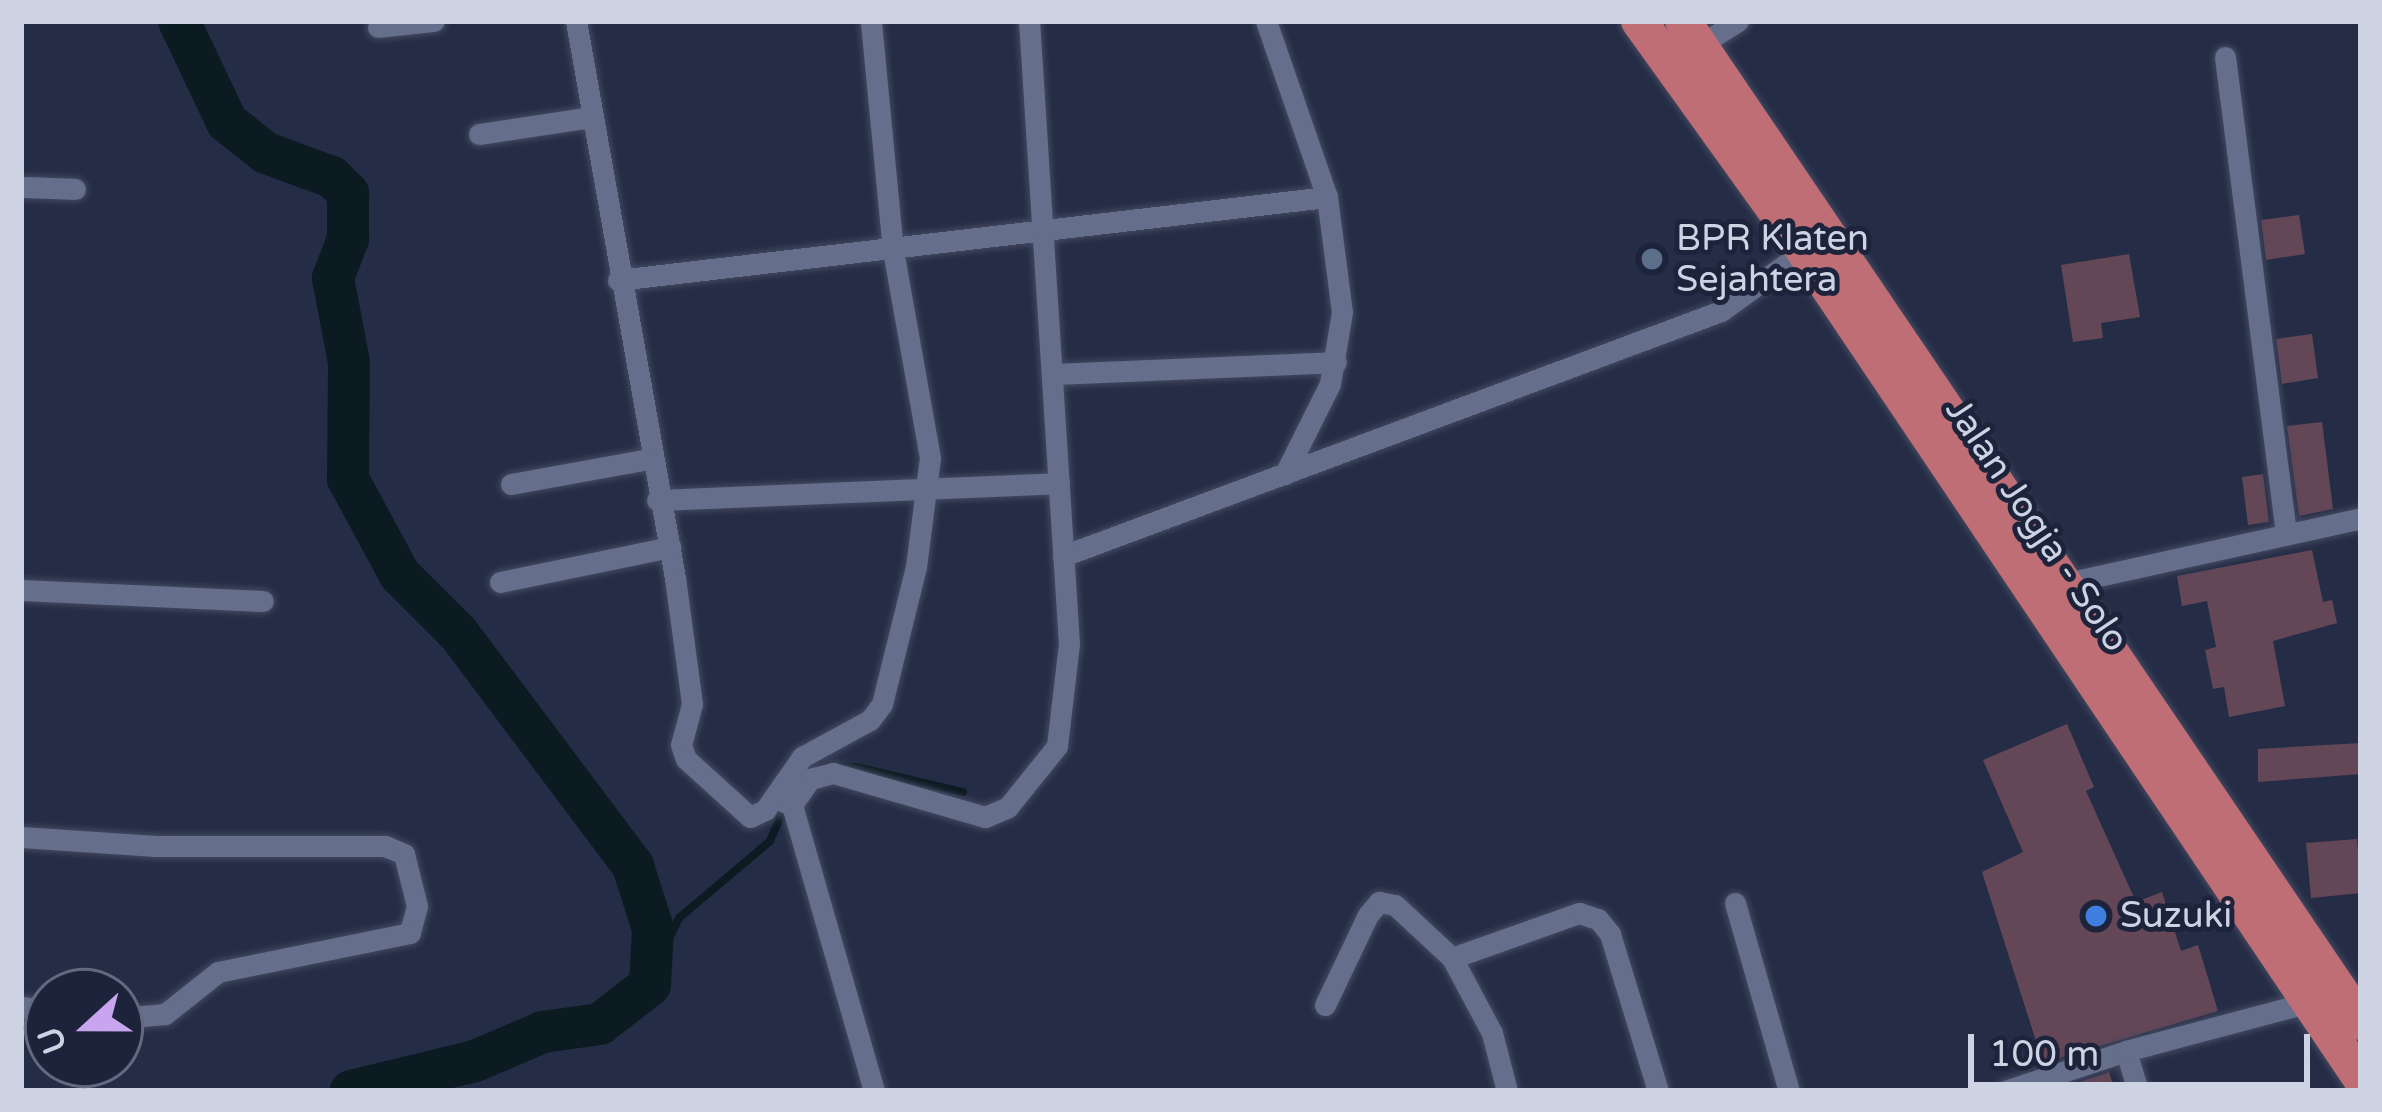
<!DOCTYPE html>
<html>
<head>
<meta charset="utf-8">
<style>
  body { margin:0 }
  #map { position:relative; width:2382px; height:1112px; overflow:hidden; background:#252d46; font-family:"Varela Round",sans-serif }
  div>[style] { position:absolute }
  .stream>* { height:8px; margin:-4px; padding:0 4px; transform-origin:4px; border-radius:4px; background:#0c1b22 }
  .river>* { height:42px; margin:-21px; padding:0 21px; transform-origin:21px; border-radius:21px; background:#0c1b22 }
  .building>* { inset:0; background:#644757 }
  .roads { filter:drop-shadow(0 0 3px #444960) drop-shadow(0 0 3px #444960) }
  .street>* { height:21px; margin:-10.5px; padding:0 10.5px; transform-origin:10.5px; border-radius:10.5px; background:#656f8c }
  .highway>* { height:36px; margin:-18px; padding:0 18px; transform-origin:18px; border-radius:18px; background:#bf6e75 }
  .dots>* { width:33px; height:33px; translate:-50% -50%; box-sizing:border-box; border:6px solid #1c233b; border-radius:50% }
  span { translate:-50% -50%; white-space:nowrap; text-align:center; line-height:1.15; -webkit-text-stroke:10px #1c233b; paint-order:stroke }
  .poi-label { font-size:36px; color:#ced3e4 }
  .left { translate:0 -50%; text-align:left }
  .street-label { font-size:36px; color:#ced3e4 }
  .frame { position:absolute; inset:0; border:24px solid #ced3e4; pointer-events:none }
  .north { position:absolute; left:24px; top:968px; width:120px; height:120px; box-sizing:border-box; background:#1c233b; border:3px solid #63697f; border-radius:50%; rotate:249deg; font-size:33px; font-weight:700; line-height:48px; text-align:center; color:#ced3e4 }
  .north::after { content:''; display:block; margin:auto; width:42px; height:54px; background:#c8a5ee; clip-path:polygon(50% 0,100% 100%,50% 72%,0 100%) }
  .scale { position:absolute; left:1968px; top:1034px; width:342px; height:54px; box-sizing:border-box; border:6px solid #ced3e4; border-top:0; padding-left:15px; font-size:36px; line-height:42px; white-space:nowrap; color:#ced3e4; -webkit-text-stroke:9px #1c233b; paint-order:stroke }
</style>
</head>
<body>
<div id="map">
  <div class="stream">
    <div style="left:802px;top:772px;width:12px;rotate:-35deg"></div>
    <div style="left:812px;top:765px;width:44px;rotate:2.6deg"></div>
    <div style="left:856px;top:767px;width:110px;rotate:13.2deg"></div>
    <div style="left:654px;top:970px;width:58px;rotate:-64.3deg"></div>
    <div style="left:679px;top:918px;width:119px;rotate:-40.2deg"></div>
    <div style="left:770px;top:841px;width:37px;rotate:-66deg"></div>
  </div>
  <div class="river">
    <div style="left:179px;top:21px;width:112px;rotate:64.6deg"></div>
    <div style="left:227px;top:122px;width:50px;rotate:38.5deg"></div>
    <div style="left:266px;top:153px;width:70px;rotate:20deg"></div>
    <div style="left:332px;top:177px;width:23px;rotate:45deg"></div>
    <div style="left:348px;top:193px;width:46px;rotate:90deg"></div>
    <div style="left:348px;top:239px;width:42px;rotate:111deg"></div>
    <div style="left:333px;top:278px;width:86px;rotate:79.3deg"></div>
    <div style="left:349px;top:363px;width:116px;rotate:90.5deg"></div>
    <div style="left:348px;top:479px;width:109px;rotate:61.6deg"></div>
    <div style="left:400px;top:575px;width:83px;rotate:45deg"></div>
    <div style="left:459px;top:634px;width:290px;rotate:53.1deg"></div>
    <div style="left:633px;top:866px;width:66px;rotate:72.4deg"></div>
    <div style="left:653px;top:929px;width:56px;rotate:93.1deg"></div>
    <div style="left:650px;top:985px;width:63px;rotate:142deg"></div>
    <div style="left:600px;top:1024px;width:58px;rotate:172deg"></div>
    <div style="left:543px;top:1032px;width:74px;rotate:156.9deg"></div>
    <div style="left:475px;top:1061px;width:128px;rotate:166.4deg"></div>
  </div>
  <div class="building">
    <div style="clip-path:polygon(2299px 215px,2305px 254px,2266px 260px,2261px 220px)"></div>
    <div style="clip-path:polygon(2129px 254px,2140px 317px,2101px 323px,2103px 338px,2073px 342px,2061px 265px)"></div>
    <div style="clip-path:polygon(2312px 334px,2318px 378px,2282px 384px,2276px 339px)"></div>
    <div style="clip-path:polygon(2322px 422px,2333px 509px,2299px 516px,2287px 426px)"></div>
    <div style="clip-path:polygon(2263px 474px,2269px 522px,2248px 525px,2242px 477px)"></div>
    <div style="clip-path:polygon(2312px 550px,2323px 602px,2332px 600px,2337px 623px,2273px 641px,2285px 706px,2229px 717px,2224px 687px,2213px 689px,2205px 650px,2216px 647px,2207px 601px,2182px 606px,2177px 576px)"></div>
    <div style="clip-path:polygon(2067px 724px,2094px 787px,2086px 791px,2136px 902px,2162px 892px,2181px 951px,2198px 945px,2218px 1011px,2043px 1063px,1982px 872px,2023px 852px,1983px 760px)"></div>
    <div style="clip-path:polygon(2361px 743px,2361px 774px,2258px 782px,2258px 749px)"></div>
    <div style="clip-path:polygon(2357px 839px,2361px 893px,2311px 898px,2306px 843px)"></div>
    <div style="clip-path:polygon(2109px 1072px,2115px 1091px,2053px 1091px)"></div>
  </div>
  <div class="roads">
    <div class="street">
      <div style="left:576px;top:21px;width:566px;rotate:79.92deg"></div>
      <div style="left:675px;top:578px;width:127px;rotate:82.3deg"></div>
      <div style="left:692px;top:704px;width:42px;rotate:105deg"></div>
      <div style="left:681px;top:745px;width:15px;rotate:70deg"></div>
      <div style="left:686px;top:759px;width:86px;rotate:42.2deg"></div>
      <div style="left:750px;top:817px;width:17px;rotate:-25deg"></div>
      <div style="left:765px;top:810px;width:65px;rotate:-55.1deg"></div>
      <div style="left:802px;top:757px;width:77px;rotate:-28.6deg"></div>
      <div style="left:870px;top:720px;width:20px;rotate:-53deg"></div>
      <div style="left:882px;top:704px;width:141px;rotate:-76.1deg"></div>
      <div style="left:916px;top:567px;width:110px;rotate:-82.7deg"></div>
      <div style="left:930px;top:458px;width:210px;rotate:-100.1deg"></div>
      <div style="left:893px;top:251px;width:231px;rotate:-95.5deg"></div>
      <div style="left:1266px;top:21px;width:186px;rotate:70.9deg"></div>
      <div style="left:1327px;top:197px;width:116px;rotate:82.6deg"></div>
      <div style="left:1342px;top:312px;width:73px;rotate:99.5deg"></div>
      <div style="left:1330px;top:384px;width:101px;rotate:116.6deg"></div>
      <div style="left:378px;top:27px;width:56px;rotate:-6.1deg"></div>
      <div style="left:1700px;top:45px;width:45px;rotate:-32.3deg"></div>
      <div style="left:2225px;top:57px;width:481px;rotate:82.7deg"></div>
      <div style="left:479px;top:134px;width:114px;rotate:-8.6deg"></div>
      <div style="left:21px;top:187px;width:54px;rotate:2.1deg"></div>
      <div style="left:618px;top:280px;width:714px;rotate:-6.68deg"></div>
      <div style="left:1053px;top:374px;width:283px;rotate:-2.4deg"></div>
      <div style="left:511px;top:484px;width:140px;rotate:-10.3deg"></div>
      <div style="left:657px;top:500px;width:402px;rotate:-2.4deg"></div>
      <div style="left:1063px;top:556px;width:702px;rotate:-20.42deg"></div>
      <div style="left:1721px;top:311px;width:102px;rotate:-35.9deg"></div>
      <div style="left:500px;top:582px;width:174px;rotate:-11.6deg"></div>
      <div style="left:2062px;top:584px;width:306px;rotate:-12.4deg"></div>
      <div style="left:21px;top:590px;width:242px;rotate:2.6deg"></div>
      <div style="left:784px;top:802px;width:9px;rotate:21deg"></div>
      <div style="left:792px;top:805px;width:298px;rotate:74deg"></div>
      <div style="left:792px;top:805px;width:32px;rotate:-55deg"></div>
      <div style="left:810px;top:779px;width:24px;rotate:-15deg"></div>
      <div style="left:833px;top:773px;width:158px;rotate:16.1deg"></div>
      <div style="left:985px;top:817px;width:25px;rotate:-23deg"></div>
      <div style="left:1008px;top:807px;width:78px;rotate:-51.2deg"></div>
      <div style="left:1057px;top:746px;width:103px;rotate:-83.3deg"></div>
      <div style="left:1069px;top:644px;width:624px;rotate:-93.67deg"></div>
      <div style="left:21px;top:837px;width:135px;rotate:3.8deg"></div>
      <div style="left:156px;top:846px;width:229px"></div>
      <div style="left:385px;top:846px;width:21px;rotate:23deg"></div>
      <div style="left:404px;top:854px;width:54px;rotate:76deg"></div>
      <div style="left:417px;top:906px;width:28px;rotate:105deg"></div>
      <div style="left:410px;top:933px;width:196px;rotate:168.5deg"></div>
      <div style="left:218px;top:972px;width:68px;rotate:141.6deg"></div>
      <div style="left:165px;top:1014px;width:45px;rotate:174.9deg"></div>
      <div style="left:1735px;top:903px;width:196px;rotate:74deg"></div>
      <div style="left:1452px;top:958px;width:135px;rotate:-19.5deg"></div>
      <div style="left:1579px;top:913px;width:20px;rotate:18deg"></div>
      <div style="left:1598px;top:919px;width:19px;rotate:51deg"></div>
      <div style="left:1610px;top:934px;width:164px;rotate:73deg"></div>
      <div style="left:1325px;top:1005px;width:100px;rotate:-64.5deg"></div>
      <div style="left:1368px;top:915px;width:17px;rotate:-50deg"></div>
      <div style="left:1379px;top:902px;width:16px;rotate:11deg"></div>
      <div style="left:1395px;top:905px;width:78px;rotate:42.9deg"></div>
      <div style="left:1452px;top:958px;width:85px;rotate:61.9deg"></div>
      <div style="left:1492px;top:1033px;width:60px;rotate:75.5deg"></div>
      <div style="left:21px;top:1007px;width:27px;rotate:6deg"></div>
      <div style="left:2005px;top:1091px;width:127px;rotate:-18.3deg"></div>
      <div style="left:2138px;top:1091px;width:42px;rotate:-106.7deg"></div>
      <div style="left:2126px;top:1051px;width:190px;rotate:-14.9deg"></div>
    </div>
    <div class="highway">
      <div style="left:1639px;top:21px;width:283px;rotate:54.3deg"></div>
      <div style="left:1804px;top:251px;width:998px;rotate:56.07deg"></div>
      <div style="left:1683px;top:21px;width:1209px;rotate:55.89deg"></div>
    </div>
  </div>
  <div class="dots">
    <div style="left:1652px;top:259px;background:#5c6f8a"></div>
    <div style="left:2096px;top:916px;background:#3f7fe0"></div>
  </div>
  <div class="poi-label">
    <span class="left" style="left:1676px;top:259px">BPR Klaten<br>Sejahtera</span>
    <span class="left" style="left:2120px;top:916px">Suzuki</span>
  </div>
  <div class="street-label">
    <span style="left:2037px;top:525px;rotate:56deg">Jalan Jogja - Solo</span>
  </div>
  <div class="frame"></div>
  <div class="north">U</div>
  <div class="scale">100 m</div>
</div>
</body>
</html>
